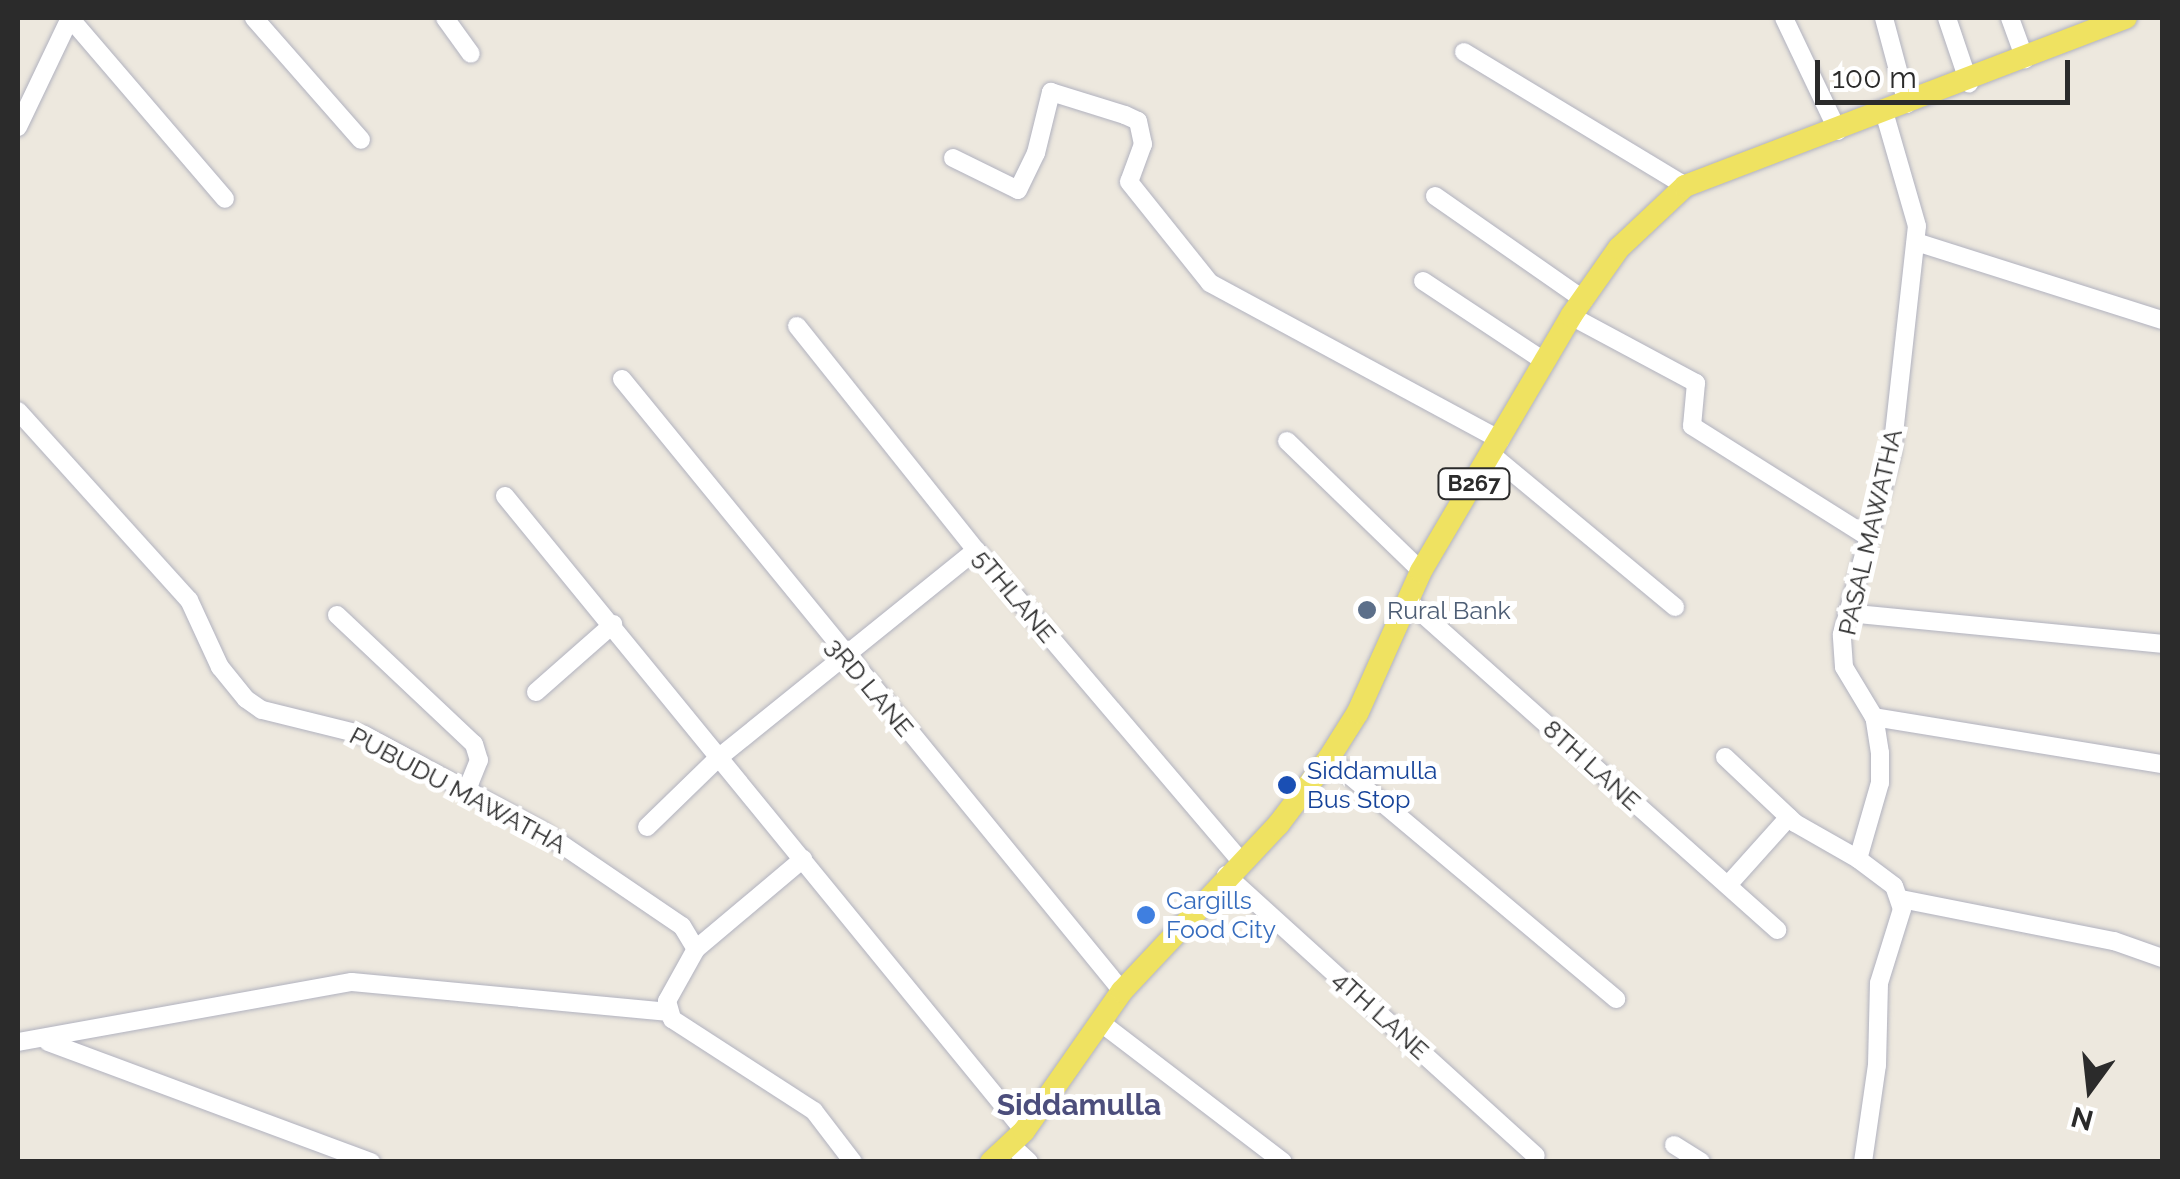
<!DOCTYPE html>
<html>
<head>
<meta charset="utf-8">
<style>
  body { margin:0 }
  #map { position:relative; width:2180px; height:1179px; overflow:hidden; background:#ede8de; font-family:Raleway,sans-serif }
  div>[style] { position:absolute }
  .roads { filter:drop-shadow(0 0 2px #b1b2bf) drop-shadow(0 0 2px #b1b2bf) }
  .minor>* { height:18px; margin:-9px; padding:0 9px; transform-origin:9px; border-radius:9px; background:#fff }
  .major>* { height:22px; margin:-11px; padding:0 11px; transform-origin:11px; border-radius:11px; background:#efe261 }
  .dots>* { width:28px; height:28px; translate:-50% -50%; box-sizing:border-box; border:5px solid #fff; border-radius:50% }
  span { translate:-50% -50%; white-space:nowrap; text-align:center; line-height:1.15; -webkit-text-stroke:10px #fff; paint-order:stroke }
  .shield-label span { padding:2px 8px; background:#fff; border:2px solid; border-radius:8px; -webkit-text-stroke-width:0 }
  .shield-label { font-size:22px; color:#2b2b2b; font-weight:700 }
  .street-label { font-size:25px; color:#2b2b2b }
  .service-label { font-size:25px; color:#4e5e75 }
  .left { translate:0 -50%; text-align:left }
  .transit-label { font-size:25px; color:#164399 }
  .shop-label { font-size:25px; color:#366cbe }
  .quarter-label { font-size:30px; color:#4c4e7c; font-weight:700 }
  .frame { position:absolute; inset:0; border:20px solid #2b2b2b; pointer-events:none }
  .north { position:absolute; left:2040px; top:1039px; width:100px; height:100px; -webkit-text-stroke:8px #fff; paint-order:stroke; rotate:195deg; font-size:28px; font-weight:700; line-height:40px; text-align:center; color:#2b2b2b }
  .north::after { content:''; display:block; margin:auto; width:35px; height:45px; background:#2b2b2b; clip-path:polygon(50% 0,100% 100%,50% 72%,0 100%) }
  .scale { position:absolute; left:1815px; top:60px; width:255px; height:45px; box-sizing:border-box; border:5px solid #2b2b2b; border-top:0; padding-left:12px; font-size:30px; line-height:35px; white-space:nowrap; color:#2b2b2b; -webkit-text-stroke:8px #fff; paint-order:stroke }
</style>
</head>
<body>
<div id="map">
  <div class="roads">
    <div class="minor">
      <div style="left:70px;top:18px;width:238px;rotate:49.4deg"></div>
      <div style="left:254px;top:18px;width:162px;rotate:48.7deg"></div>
      <div style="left:445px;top:18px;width:44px;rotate:54.2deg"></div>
      <div style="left:1784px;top:18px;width:125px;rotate:64.5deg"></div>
      <div style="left:1884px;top:18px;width:89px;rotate:75deg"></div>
      <div style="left:1947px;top:18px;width:69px;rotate:71.3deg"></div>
      <div style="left:2010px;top:18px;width:44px;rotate:69.9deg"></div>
      <div style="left:1464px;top:52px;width:258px;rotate:31.2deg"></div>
      <div style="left:18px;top:127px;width:121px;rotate:-64.5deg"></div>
      <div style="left:953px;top:158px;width:72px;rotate:26.2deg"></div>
      <div style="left:1018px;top:190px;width:41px;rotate:-64.1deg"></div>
      <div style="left:1036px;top:153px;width:63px;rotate:-76.2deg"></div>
      <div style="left:1051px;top:92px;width:77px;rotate:17.3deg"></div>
      <div style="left:1125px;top:115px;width:14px;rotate:25deg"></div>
      <div style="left:1138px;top:121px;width:24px;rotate:78deg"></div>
      <div style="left:1143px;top:144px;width:40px;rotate:110.2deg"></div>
      <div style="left:1129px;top:182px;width:129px;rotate:51.3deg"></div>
      <div style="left:1210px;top:283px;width:330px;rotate:28.4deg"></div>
      <div style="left:1435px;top:196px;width:182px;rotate:34.9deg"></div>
      <div style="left:1916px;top:242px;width:258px;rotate:17.6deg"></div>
      <div style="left:1423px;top:281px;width:145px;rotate:33.5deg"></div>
      <div style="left:1571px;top:316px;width:142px;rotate:28.2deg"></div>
      <div style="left:1696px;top:383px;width:43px;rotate:95.3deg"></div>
      <div style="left:1692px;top:426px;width:207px;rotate:32.2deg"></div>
      <div style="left:797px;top:326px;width:287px;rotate:51.4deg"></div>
      <div style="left:976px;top:550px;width:407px;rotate:49.6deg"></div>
      <div style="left:622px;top:379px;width:790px;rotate:50.75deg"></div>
      <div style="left:18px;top:411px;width:255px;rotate:47.9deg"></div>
      <div style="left:189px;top:600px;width:74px;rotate:65.2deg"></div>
      <div style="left:220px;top:667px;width:41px;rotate:50.9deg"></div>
      <div style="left:246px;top:699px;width:19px;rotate:35deg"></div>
      <div style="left:262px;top:710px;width:105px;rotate:13.8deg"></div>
      <div style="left:364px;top:735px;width:202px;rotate:28.3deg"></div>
      <div style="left:542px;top:831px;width:169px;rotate:34.2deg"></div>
      <div style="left:682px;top:926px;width:27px;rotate:59deg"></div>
      <div style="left:696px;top:949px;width:60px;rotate:119.1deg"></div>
      <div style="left:667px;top:1001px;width:19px;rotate:74deg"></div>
      <div style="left:672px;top:1019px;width:169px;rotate:32.9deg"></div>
      <div style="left:814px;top:1111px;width:64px;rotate:52.6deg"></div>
      <div style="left:1287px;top:441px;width:187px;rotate:44.1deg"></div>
      <div style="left:1492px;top:455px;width:238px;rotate:39.7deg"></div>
      <div style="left:505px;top:496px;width:820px;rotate:50.74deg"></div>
      <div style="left:1407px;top:600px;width:496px;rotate:41.7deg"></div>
      <div style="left:1847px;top:613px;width:317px;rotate:5.6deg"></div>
      <div style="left:337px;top:615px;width:188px;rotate:43.3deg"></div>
      <div style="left:474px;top:744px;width:17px;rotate:73deg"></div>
      <div style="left:479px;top:760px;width:32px;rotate:112deg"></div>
      <div style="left:536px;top:692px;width:103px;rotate:-41.4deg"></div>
      <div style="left:1874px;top:717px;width:292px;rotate:9.3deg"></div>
      <div style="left:1725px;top:757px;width:96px;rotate:43.3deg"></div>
      <div style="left:1795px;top:823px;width:73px;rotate:29.7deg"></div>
      <div style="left:1329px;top:758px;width:375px;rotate:40deg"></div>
      <div style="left:647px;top:827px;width:98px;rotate:-44.2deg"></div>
      <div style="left:717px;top:759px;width:333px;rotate:-38.9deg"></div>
      <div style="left:1226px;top:875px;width:418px;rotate:42.2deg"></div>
      <div style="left:1728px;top:885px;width:91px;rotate:-48.1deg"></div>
      <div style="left:1901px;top:899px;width:217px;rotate:11.2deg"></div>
      <div style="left:2114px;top:941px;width:51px;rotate:19.5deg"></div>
      <div style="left:696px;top:949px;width:140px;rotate:-40.1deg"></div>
      <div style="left:1100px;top:1022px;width:230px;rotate:37.4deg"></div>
      <div style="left:18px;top:1042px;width:339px;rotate:-10.2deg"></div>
      <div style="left:352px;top:982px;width:316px;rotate:5.4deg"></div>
      <div style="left:48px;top:1042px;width:345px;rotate:20.4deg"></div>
      <div style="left:1674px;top:1145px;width:32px;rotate:32deg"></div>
      <div style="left:1012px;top:1146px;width:23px;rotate:43deg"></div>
      <div style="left:1863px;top:1162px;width:98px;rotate:-81.8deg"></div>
      <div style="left:1877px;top:1065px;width:82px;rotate:-88.6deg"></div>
      <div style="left:1879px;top:983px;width:77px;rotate:-72.7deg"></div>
      <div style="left:1902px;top:909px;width:24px;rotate:-109deg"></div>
      <div style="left:1894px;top:886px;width:45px;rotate:-143.1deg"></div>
      <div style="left:1858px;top:859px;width:79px;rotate:-73.9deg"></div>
      <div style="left:1880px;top:783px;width:30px;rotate:-90deg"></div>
      <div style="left:1880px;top:753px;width:36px;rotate:-99deg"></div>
      <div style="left:1874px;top:717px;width:58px;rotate:-121deg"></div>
      <div style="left:1844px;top:667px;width:32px;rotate:-94deg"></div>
      <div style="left:1842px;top:635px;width:190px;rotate:-74.7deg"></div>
      <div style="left:1892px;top:452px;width:227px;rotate:-83.7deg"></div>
      <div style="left:1917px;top:226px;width:119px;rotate:-106.1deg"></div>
    </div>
    <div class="major">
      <div style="left:991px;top:1162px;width:45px;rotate:-43.2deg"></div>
      <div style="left:1024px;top:1131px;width:171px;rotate:-55deg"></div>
      <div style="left:1122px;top:991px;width:228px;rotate:-46.8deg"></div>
      <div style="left:1278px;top:825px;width:84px;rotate:-52.7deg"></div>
      <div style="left:1329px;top:758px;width:54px;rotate:-57.8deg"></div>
      <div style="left:1358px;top:712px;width:154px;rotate:-65.9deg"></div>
      <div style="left:1421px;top:571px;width:296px;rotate:-59.5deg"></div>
      <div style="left:1571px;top:316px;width:83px;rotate:-54.8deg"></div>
      <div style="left:1619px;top:248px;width:91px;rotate:-43.2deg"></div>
      <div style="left:1685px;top:186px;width:472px;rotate:-20.9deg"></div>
    </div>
  </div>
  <div class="dots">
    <div style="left:1367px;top:610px;background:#5c6f8a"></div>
    <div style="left:1287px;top:785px;background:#1a4fb4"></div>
    <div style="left:1146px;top:915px;background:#3f7fe0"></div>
  </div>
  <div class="shield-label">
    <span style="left:1474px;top:484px">B267</span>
  </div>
  <div class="street-label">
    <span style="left:1870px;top:532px;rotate:-77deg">PASAL MAWATHA</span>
    <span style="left:1015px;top:596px;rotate:50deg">5THLANE</span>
    <span style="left:870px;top:687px;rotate:50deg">3RD LANE</span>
    <span style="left:1592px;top:765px;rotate:42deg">8TH LANE</span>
    <span style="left:458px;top:790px;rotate:28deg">PUBUDU MAWATHA</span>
    <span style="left:1381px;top:1015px;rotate:42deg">4TH LANE</span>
  </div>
  <div class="service-label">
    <span class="left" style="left:1387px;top:610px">Rural Bank</span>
  </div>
  <div class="transit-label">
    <span class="left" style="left:1307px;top:785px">Siddamulla<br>Bus Stop</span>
  </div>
  <div class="shop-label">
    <span class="left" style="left:1166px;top:915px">Cargills<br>Food City</span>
  </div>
  <div class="quarter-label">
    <span style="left:1079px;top:1105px">Siddamulla</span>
  </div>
  <div class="frame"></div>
  <div class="north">N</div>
  <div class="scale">100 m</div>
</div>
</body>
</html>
